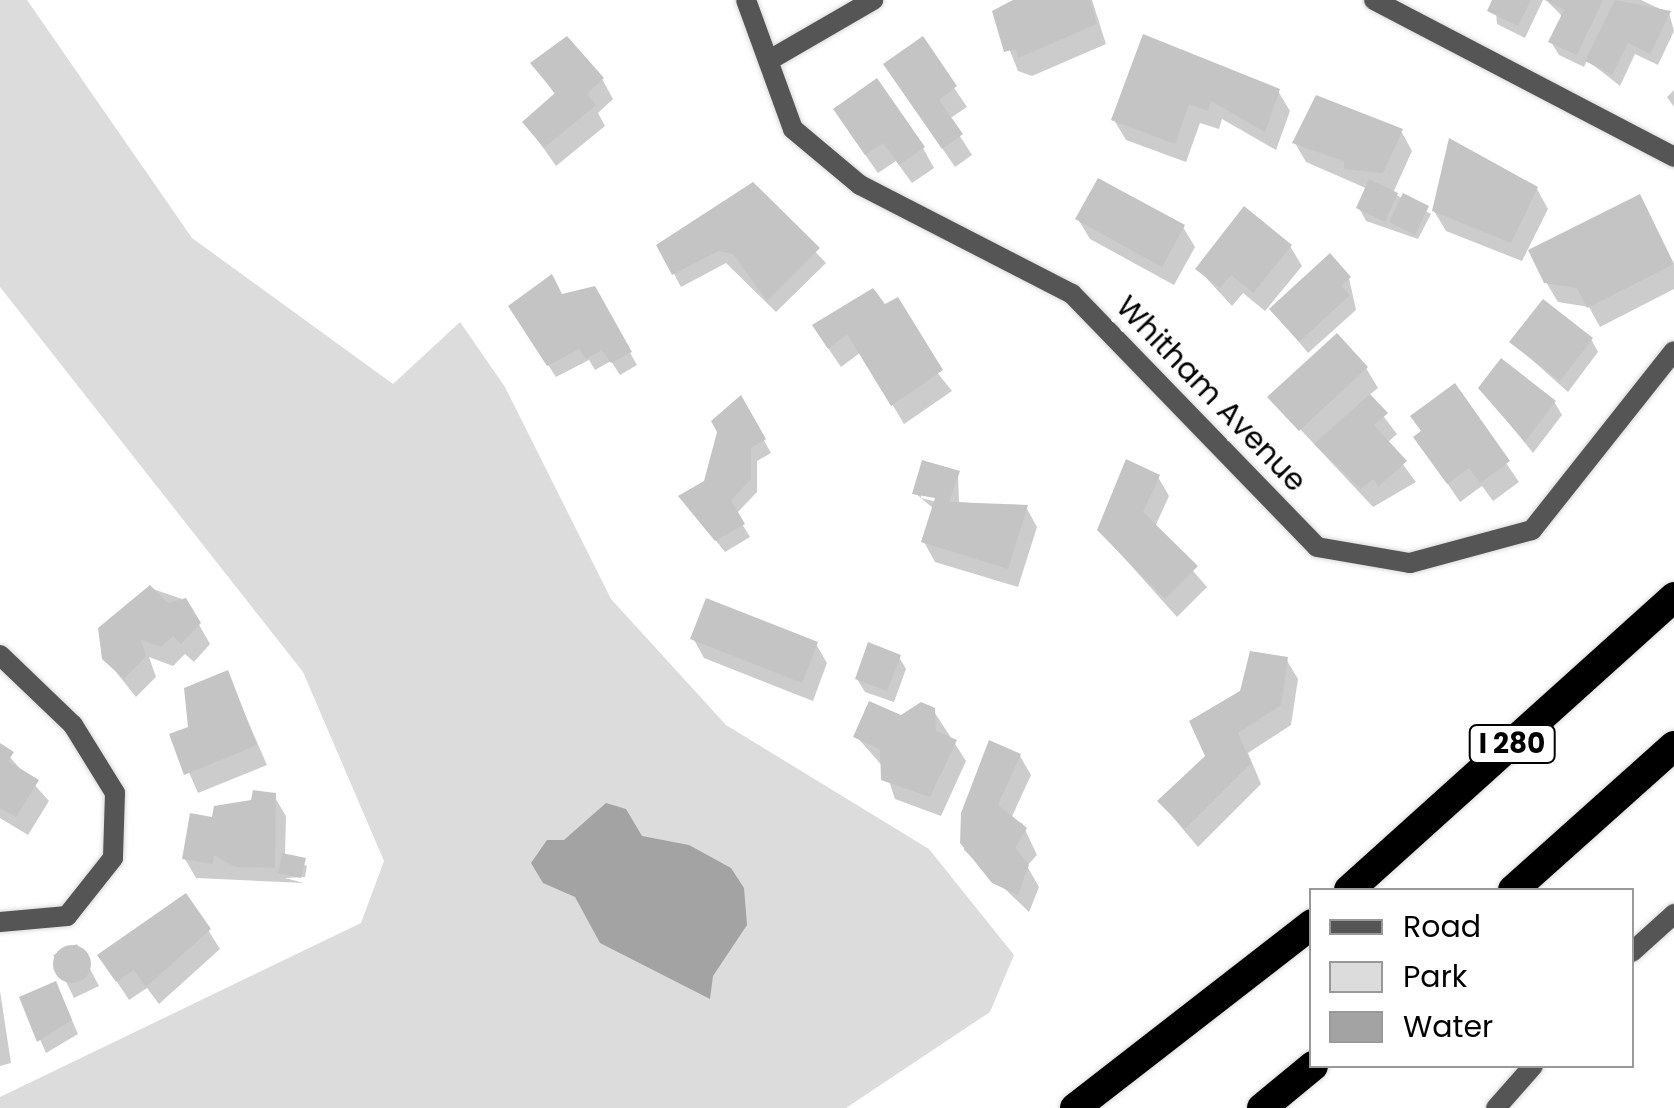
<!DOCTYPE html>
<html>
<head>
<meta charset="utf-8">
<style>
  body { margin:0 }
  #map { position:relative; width:1674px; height:1108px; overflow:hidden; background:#fff; font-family:Poppins,sans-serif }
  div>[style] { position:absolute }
  .green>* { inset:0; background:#dcdcdc }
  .water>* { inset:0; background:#a3a3a3 }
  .shadow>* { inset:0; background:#0003 }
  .building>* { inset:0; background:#c4c4c4 }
  .round { border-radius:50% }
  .roads { filter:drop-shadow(0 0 2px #dbdbdb) drop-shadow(0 0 2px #dbdbdb) }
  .minor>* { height:20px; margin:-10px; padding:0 10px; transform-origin:10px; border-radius:10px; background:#555 }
  .motorway>* { height:30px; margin:-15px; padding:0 15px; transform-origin:15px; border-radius:15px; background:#000 }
  span { translate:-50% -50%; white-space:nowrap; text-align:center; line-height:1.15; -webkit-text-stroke:10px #fff; paint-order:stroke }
  .shield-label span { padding:2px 8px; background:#fff; border:2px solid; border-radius:8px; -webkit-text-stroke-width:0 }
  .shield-label { font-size:28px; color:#000; font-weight:700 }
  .street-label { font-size:30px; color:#000 }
  .legend { position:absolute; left:1309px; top:888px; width:325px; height:180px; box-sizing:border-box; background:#fff; border:2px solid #999; margin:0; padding:12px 18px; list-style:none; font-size:30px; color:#000 }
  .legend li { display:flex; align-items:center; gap:20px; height:50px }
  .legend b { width:50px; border:2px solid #999 }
</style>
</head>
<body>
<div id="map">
  <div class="green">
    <div style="clip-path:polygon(0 0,27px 0,192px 238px,393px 384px,460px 322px,505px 387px,611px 599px,726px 725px,929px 849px,1014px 955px,990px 1012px,846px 1108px,0 1108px,0 1097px,361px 923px,384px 861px,303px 672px,0 287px)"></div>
  </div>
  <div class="water">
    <div style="clip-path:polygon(606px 803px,626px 809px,642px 836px,689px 845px,731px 868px,744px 888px,747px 925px,713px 976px,710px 999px,600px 943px,575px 897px,543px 883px,531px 863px,547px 840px,564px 840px)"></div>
  </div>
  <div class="shadow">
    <div style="clip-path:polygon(1037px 0,1092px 0,1106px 44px,1032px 76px,1018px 71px,995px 13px)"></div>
    <div style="clip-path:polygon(1495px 0,1543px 0,1525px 38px,1497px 24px)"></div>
    <div style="clip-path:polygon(1546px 0,1641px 0,1669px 13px,1674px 31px,1658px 65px,1635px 54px,1620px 86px,1587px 60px,1584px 67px,1559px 55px,1551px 42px,1563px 17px)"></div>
    <div style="clip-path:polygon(1144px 37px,1278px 91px,1290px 111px,1276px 150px,1222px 119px,1219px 129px,1200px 123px,1186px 162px,1126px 140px,1114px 120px)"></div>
    <div style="clip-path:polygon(922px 40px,967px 107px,949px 119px,972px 155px,955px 167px,898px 84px)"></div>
    <div style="clip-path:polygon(534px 64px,602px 79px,613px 99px,598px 113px,605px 126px,556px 166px,525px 122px,556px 96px)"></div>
    <div style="clip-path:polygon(1674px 90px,1674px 107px,1667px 97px)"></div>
    <div style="clip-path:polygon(847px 129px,923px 148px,934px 168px,912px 183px,896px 161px,878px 173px)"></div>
    <div style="clip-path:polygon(1401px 131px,1412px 151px,1393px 193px,1431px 214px,1418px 239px,1366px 221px,1359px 208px,1368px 189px,1306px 162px,1295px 143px)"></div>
    <div style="clip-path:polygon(753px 186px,826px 263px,776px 312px,726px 263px,681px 287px,659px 246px)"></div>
    <div style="clip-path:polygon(1537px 189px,1548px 209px,1522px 261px,1446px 231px,1434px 211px)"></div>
    <div style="clip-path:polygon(1650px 216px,1674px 265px,1674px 289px,1600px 327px,1589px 307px,1558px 302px,1546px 282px)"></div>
    <div style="clip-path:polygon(1078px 219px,1183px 227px,1195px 247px,1174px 285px,1090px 239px)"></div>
    <div style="clip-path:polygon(1290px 246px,1302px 266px,1265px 311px,1243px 293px,1232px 306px,1198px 269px)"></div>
    <div style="clip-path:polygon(1349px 278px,1356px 310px,1308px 353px,1272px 309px)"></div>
    <div style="clip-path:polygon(594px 289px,637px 365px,620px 375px,611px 361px,595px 370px,589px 360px,556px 377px,518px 319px)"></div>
    <div style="clip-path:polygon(872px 291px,952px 391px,904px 424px,861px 352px,841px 367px,826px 345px)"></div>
    <div style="clip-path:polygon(1591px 339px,1598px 352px,1568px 392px,1512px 342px)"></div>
    <div style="clip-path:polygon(1366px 368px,1378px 388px,1368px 396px,1397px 434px,1387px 443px,1416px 482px,1373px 507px,1271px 398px)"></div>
    <div style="clip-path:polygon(1454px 387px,1519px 482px,1493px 501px,1482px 486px,1460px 502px,1416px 437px)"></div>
    <div style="clip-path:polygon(1481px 388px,1555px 403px,1562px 415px,1533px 453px)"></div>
    <div style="clip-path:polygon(740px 398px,771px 453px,757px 461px,757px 492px,736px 514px,750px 537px,725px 552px,681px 497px,706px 482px)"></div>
    <div style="clip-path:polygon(evenodd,958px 473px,959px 502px,1026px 507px,1037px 527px,1018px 587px,935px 562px,924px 542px,934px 509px,915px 493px,958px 473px,921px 493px,937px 497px,937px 502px,921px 498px,921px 493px)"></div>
    <div style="clip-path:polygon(1158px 477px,1169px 496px,1155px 527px,1207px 587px,1177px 617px,1099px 530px)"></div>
    <div style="clip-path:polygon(150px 588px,185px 600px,210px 644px,194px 662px,185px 654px,173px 666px,149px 657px,156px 677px,136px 697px,105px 658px)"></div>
    <div style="clip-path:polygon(693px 638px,816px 644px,827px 663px,813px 701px,704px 658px)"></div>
    <div style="clip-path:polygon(899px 657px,906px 669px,894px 702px,865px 692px,857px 679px)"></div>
    <div style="clip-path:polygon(1286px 659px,1298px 679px,1291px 725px,1248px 753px,1261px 784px,1198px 847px,1160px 802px,1208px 757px,1242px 692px)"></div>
    <div style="clip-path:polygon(227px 673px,267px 765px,198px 793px,173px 736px,191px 728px)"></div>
    <div style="clip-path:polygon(933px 710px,966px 761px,941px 816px,895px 799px,885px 769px,856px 736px)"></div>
    <div style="clip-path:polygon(0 746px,49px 801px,28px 835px,0 818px)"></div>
    <div style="clip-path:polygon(1020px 756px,1031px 775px,1010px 821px,1022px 823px,1037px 855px,1027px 866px,1039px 887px,1029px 912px,964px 850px,964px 813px)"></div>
    <div style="clip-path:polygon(274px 796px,286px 816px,285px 856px,307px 866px,305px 877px,285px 878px,304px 883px,196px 878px,185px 859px,214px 820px)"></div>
    <div style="clip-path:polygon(208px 930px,220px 949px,159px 1004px,147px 988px,129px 1000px,100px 956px)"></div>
    <div style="clip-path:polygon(77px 944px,99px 986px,74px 998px,53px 955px)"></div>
    <div style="clip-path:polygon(0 991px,11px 1063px,0 1066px)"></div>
    <div style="clip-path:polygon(62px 997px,78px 1034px,46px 1053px,22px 998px)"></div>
  </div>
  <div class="building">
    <div style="clip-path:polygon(1013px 0,1090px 0,1097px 24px,1018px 58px,1016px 49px,1004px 52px,992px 11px)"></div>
    <div style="clip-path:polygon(1492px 0,1531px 0,1518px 26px,1487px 11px)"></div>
    <div style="clip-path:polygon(1545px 0,1603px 0,1577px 55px,1548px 42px,1564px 10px)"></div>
    <div style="clip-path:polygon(1615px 0,1671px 11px,1650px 54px,1628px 43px,1612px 75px,1585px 61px)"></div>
    <div style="clip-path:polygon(1143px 34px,1280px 89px,1265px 132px,1211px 101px,1208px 111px,1189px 104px,1175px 144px,1111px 120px)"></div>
    <div style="clip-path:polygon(567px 36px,604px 78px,587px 94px,596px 105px,544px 148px,522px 122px,555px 93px,530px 63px)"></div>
    <div style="clip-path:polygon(923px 36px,957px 86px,939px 100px,963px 134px,942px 149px,883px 64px)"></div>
    <div style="clip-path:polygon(877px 78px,925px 147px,899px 165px,883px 143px,865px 155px,833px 109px)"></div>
    <div style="clip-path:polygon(1316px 95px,1403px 129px,1383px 173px,1344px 169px,1344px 161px,1292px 143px)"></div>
    <div style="clip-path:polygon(1449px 138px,1538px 187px,1511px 243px,1432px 211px)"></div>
    <div style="clip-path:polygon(1098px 178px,1185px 225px,1162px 267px,1075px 219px)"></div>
    <div style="clip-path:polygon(1369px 179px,1398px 193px,1385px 222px,1356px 208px)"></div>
    <div style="clip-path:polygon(753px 182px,820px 248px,767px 301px,733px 254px,718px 251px,672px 275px,656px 245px)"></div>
    <div style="clip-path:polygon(1403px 193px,1429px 206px,1415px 235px,1389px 222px)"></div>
    <div style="clip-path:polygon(1640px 194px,1674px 264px,1587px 308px,1577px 288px,1544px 283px,1528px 250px)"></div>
    <div style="clip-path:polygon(1244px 206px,1292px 245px,1253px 293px,1231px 275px,1220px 288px,1195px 269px)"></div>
    <div style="clip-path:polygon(1330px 253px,1351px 277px,1341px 286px,1350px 295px,1299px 342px,1269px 309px)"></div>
    <div style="clip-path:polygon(552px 274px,562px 294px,595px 286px,632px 352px,611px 363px,602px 350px,586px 359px,579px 349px,547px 366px,508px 306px)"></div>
    <div style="clip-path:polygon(873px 288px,885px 304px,898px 297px,943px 370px,891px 406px,847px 334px,828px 349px,812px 325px)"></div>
    <div style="clip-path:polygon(1543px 299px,1593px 338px,1560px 381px,1509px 342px)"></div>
    <div style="clip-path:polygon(1337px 333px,1368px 367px,1299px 431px,1267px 397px)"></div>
    <div style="clip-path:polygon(1501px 358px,1556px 401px,1525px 442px,1478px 388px)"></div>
    <div style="clip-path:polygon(1455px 383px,1510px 461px,1480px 483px,1469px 468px,1447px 484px,1413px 437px,1421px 431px,1410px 416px)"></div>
    <div style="clip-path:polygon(1370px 394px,1388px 413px,1374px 425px,1407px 461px,1379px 486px,1373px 479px,1361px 489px,1314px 444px)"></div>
    <div style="clip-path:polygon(741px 395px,766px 439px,751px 448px,751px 479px,731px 500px,745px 524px,715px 541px,678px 496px,704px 481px,717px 432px,711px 421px)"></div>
    <div style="clip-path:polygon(1126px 459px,1160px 475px,1143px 512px,1198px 566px,1165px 599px,1097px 530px)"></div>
    <div style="clip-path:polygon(922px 460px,960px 471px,949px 502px,1028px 505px,1008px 569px,921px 542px,935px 498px,912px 494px)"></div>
    <div style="clip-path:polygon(150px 585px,168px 603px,186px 598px,201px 623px,181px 644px,173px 636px,161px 647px,141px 640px,146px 656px,124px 679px,102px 659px,98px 628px)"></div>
    <div style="clip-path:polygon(706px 598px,818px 642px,802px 683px,690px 639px)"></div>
    <div style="clip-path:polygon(868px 642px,901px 655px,887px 691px,855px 679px)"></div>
    <div style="clip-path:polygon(1250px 651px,1288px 657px,1281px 705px,1238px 733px,1251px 763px,1185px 829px,1157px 801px,1205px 756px,1189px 721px,1240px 691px)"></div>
    <div style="clip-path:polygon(228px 670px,257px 745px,184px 775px,169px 734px,188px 727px,184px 688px)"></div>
    <div style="clip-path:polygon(869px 701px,901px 715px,921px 702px,935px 708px,936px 731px,957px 740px,930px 797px,881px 780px,880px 749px,853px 737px)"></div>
    <div style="clip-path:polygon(989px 740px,1021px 754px,998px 805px,1027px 828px,1015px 848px,1029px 865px,1018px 895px,992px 883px,960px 843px,961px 813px)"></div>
    <div style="clip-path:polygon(0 743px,14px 752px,8px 761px,39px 780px,16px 817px,0 808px)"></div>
    <div style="clip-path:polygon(253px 790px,276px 793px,275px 868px,235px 867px,214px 855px,213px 864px,182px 859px,190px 813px,212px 817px,214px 806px,251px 800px)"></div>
    <div style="clip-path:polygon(282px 853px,306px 858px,301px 878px,278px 873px)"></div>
    <div style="clip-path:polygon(186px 893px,211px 929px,146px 987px,134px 970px,116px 982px,97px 955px)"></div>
    <div class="round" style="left:53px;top:945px;width:38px;height:38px"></div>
    <div style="clip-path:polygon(56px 981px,72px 1020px,37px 1042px,19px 997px)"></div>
  </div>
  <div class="roads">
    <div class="minor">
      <div style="left:746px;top:0;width:137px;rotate:70deg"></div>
      <div style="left:793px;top:129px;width:87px;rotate:39.9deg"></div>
      <div style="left:860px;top:185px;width:238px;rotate:27.2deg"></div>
      <div style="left:1072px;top:294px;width:352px;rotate:45.9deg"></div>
      <div style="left:1317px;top:547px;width:94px;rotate:9.8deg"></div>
      <div style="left:1410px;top:563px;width:126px;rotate:-15.1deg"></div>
      <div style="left:1532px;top:530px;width:228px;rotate:-51.6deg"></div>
      <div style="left:1374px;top:0;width:339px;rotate:27.6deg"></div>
      <div style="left:773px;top:58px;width:116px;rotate:-30.1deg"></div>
      <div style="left:0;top:655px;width:101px;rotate:43.8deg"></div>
      <div style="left:73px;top:725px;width:80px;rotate:58.3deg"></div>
      <div style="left:115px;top:793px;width:65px;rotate:91.8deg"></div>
      <div style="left:113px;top:858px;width:74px;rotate:128.4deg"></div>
      <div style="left:67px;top:916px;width:67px;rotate:174.9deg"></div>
      <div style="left:1632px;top:952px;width:57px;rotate:-42.1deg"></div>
      <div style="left:1496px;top:1108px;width:56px;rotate:-48.6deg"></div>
    </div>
    <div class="motorway">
      <div style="left:1349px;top:890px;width:438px;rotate:-42deg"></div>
      <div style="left:1513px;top:890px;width:216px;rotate:-41.8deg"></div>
      <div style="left:1075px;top:1108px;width:300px;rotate:-37.8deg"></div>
      <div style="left:1262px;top:1108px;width:66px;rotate:-39.5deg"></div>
    </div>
  </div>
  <div class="shield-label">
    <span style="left:1512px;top:744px">I 280</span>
  </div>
  <div class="street-label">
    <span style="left:1211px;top:394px;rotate:46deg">Whitham Avenue</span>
  </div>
  <ul class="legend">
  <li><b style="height:12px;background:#555"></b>Road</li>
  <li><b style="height:28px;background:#dcdcdc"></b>Park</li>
  <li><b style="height:28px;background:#a3a3a3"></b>Water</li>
  </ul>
</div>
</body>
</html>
